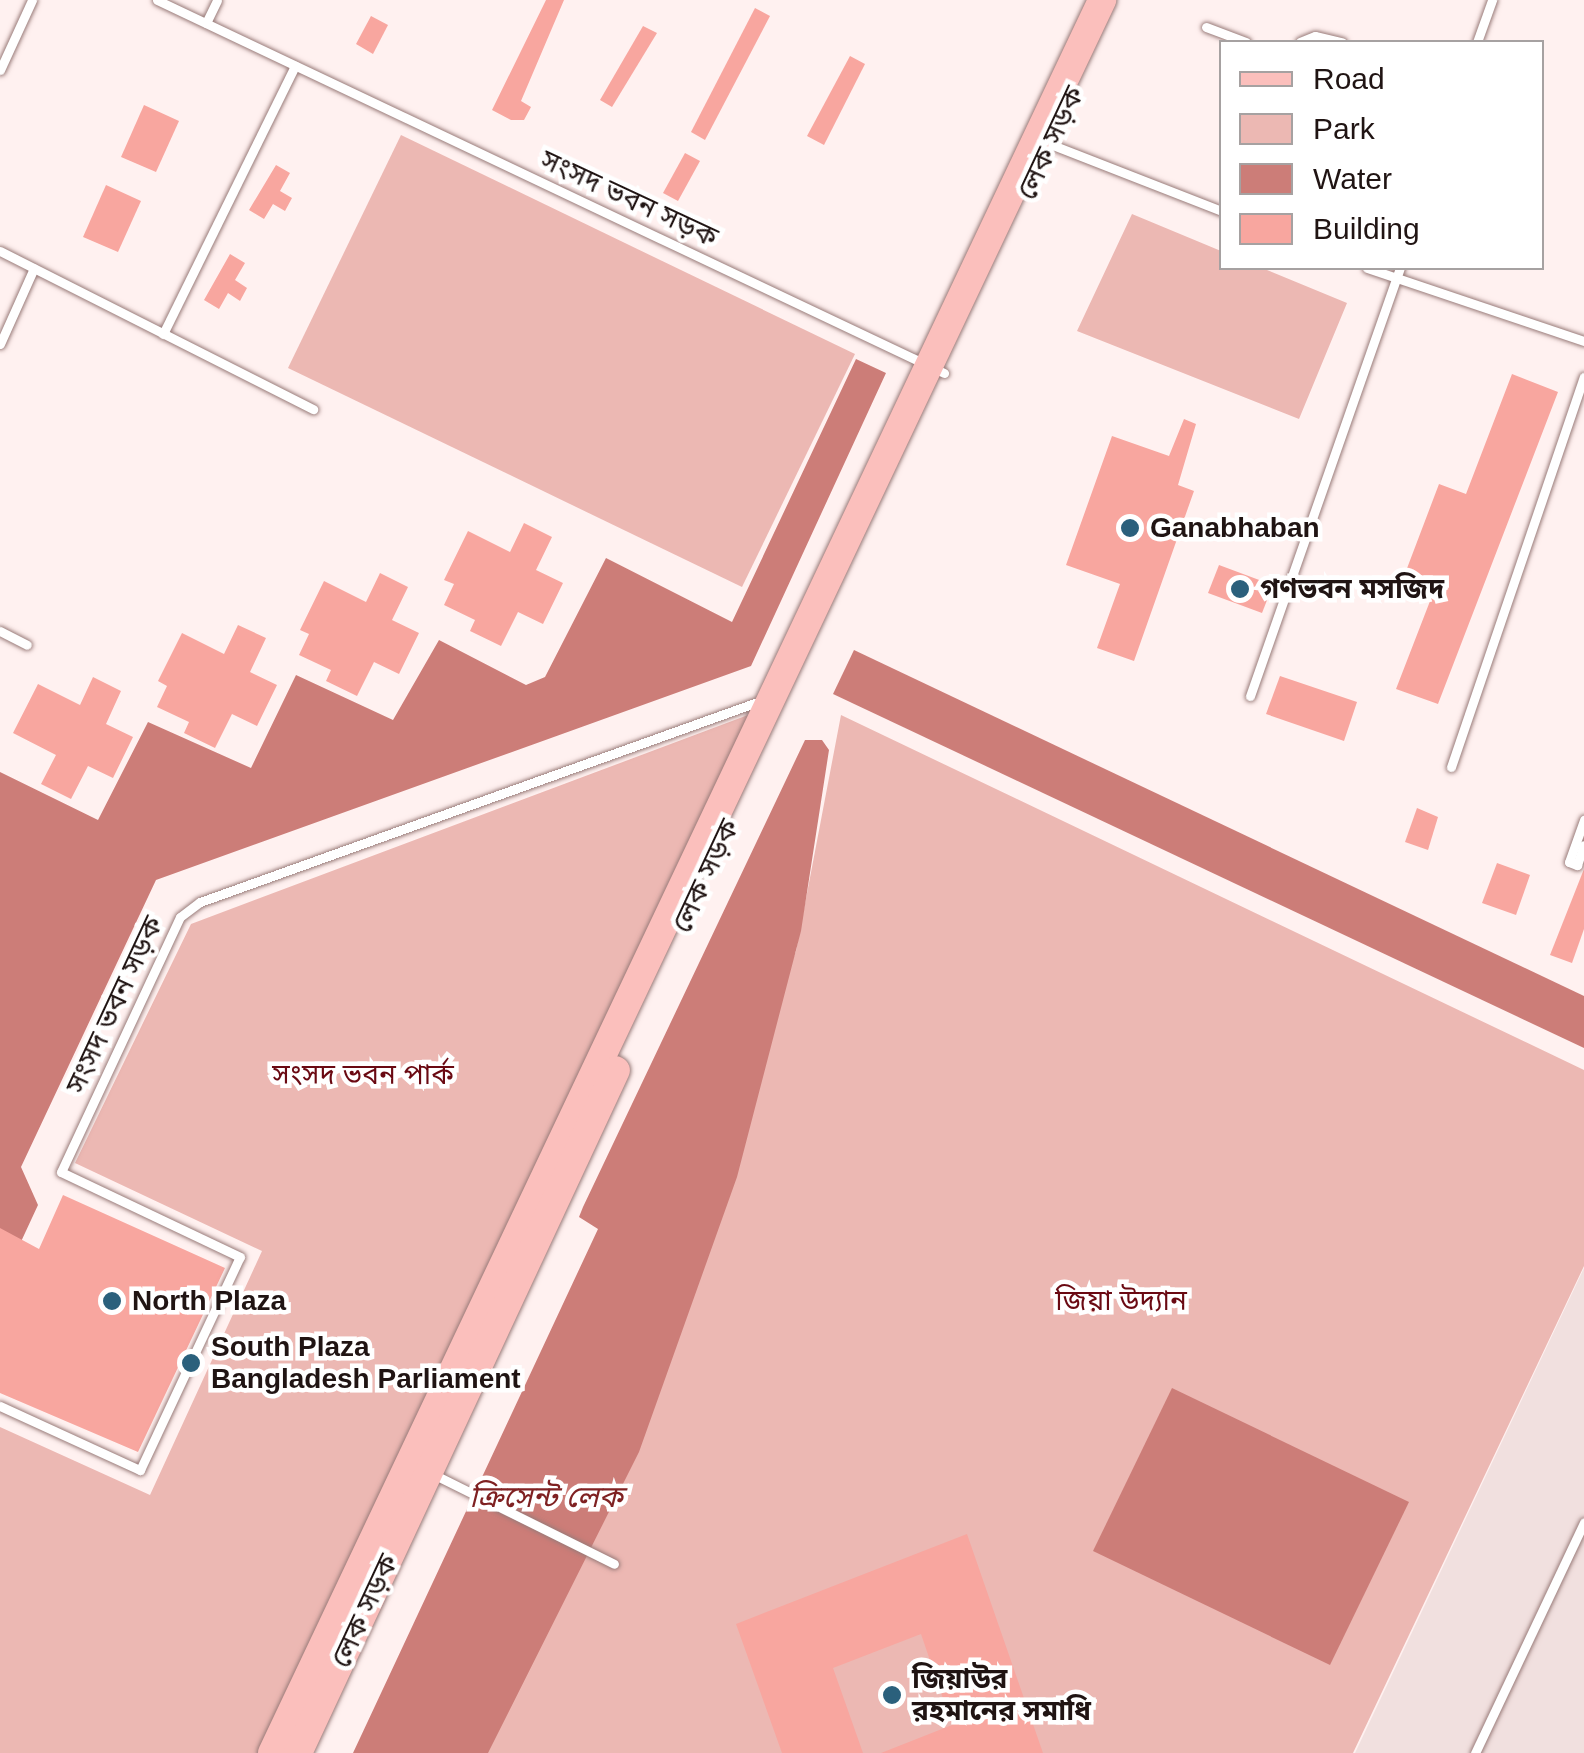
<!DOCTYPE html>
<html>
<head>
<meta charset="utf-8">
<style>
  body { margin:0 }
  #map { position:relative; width:1584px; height:1753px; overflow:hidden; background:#fff1f0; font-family:Arial,"Noto Sans Bengali",sans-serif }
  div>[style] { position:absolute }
  .built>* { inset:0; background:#f1e0df }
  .green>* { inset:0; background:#ecb8b3 }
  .water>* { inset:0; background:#cc7d78 }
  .building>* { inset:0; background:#f8a69f }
  .roads { filter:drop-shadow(0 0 2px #997b79) drop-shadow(0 0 2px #997b79) }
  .service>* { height:9px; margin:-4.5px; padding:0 4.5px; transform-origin:4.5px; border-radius:4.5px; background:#fff }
  .primary>* { height:28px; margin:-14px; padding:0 14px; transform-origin:14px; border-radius:14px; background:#fbbfbc }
  .dots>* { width:28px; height:28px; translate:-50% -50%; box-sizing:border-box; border:5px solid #fff; border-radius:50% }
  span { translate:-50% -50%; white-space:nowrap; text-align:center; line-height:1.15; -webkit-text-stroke:9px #fff; paint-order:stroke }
  .street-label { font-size:28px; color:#201413 }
  .poi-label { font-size:28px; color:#201413; font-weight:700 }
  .left { translate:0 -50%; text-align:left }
  .park-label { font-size:28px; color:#6a0912 }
  .water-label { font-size:30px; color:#7f2122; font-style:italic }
  .legend { position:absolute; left:1219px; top:40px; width:325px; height:230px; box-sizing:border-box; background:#fff; border:2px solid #a6a1a1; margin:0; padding:12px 18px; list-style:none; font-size:30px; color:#201413 }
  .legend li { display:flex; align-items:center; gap:20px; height:50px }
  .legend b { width:50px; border:2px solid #a6a1a1 }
</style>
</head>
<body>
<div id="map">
  <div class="built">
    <div style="clip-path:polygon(1584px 1268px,1584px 1753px,1355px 1753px)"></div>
  </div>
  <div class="green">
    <div style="clip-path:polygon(401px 135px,855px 354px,742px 587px,288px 368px)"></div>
    <div style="clip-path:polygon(1132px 214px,1221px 251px,1222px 268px,1262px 268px,1347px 303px,1299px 419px,1077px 331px)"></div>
    <div style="clip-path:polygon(756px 712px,265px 1753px,0 1753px,0 1427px,150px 1495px,262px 1251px,75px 1163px,191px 924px)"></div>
    <div style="clip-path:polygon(841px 715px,1584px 1070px,1584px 1266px,1353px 1753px,484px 1753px,796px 951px)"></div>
  </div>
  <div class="water">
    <div style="clip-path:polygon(856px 359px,886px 373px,751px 666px,156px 880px,21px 1167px,38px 1205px,0 1287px,0 772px,98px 820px,148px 722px,251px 768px,296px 675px,393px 720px,439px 640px,526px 685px,545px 677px,606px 558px,732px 622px)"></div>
    <div style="clip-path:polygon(854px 650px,1584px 996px,1584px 1048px,833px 694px)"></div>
    <div style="clip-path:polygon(805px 740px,822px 740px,829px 750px,801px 931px,737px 1177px,639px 1452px,488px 1753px,353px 1753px,598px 1229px,579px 1217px,583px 1207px)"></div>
    <div style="clip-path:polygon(1172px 1388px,1409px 1502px,1330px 1665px,1093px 1551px)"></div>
  </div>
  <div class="building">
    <div style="clip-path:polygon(546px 0,564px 0,521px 101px,531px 107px,524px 120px,511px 120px,492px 110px)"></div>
    <div style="clip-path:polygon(755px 8px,770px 16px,705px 140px,691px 132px)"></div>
    <div style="clip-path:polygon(371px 16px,388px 25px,373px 54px,356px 44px)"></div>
    <div style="clip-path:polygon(643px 26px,657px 33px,612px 107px,600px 100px)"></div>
    <div style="clip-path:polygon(850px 56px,865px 64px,824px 145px,807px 136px)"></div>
    <div style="clip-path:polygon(144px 105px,179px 121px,156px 172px,121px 157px)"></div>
    <div style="clip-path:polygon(685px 153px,700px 161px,678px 201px,663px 193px)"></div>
    <div style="clip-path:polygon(276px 165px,290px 173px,280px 191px,292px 198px,285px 211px,273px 204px,264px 219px,249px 210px)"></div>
    <div style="clip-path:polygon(106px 185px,141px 201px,118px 252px,83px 237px)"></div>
    <div style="clip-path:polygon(230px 254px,245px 263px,235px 280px,247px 288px,240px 301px,228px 293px,219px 309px,204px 300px)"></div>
    <div style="clip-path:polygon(1512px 374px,1558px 392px,1438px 704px,1396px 689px,1437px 583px,1406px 571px,1439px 484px,1466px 494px)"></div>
    <div style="clip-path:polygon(1184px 419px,1196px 424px,1178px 485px,1194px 491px,1134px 661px,1097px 648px,1120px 584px,1066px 565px,1112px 436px,1169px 456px)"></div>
    <div style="clip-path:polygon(524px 523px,552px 537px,536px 570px,563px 583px,543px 624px,518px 612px,501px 646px,470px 631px,475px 620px,444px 605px,454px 584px,444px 580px,468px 531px,510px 552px)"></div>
    <div style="clip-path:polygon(1219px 565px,1273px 585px,1262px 613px,1208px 593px)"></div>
    <div style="clip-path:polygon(380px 573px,408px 587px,392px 620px,419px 633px,399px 674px,374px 662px,357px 696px,326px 681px,331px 670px,299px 655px,309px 634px,300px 630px,324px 581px,366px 602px)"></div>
    <div style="clip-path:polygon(238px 625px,266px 638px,250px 672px,277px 685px,257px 726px,232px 714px,215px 748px,184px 733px,189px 722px,157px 707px,167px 686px,158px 681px,182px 633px,224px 654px)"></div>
    <div style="clip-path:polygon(1280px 676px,1357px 702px,1344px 741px,1266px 714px)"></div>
    <div style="clip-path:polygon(93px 677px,121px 691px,106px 724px,133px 737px,113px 778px,88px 766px,71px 799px,41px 784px,56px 755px,13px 733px,38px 684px,80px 705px)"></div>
    <div style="clip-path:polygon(1417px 808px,1438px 817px,1428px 850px,1405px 842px)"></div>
    <div style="clip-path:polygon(1497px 863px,1530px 875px,1516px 915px,1482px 903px)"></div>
    <div style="clip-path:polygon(1584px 869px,1584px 929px,1572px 963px,1550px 955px)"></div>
    <div style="clip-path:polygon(63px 1195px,225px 1268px,138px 1452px,0 1393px,0 1228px,39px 1249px)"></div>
    <div style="clip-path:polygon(967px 1534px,1043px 1753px,881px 1753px,952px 1725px,921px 1634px,833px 1668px,863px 1753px,782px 1753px,736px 1624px)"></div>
  </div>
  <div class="roads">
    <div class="service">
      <div style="left:157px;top:0;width:871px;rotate:25.36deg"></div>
      <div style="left:206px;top:23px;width:25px;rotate:-64deg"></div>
      <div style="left:1206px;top:27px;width:43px;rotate:20.6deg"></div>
      <div style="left:1300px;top:42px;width:16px;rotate:-22deg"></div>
      <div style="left:1315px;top:36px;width:28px;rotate:13deg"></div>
      <div style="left:1477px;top:42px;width:45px;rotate:-70.3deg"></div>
      <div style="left:0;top:70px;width:77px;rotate:-65.4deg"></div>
      <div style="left:1050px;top:144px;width:185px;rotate:21.3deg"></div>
      <div style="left:0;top:251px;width:351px;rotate:26.8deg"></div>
      <div style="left:1367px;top:268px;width:229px;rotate:18.6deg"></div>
      <div style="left:163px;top:334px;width:299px;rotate:-63.8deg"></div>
      <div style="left:0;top:344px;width:83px;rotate:-65.9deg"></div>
      <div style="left:0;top:631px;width:30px;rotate:27deg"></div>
      <div style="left:1250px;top:696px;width:454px;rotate:-70.7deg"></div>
      <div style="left:1451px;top:767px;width:412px;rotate:-71.2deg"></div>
      <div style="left:1569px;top:862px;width:45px;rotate:-70.3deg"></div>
      <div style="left:1569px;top:862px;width:9px;rotate:21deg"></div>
      <div style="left:1577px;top:865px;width:21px;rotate:-71deg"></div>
      <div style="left:0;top:1406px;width:154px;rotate:24.6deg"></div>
      <div style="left:140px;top:1470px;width:235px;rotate:-64.9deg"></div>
      <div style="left:240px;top:1257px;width:198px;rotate:-154.6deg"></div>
      <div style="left:61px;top:1172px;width:281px;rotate:-65deg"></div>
      <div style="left:180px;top:917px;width:25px;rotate:-37deg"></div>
      <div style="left:200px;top:902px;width:598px;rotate:-19.74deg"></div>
      <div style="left:433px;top:1474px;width:202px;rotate:26.4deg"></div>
      <div style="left:1475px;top:1753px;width:255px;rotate:-64.7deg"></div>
    </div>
    <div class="primary">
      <div style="left:272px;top:1753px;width:1940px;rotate:-64.66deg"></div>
      <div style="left:298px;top:1753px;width:753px;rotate:-65.03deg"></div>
    </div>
  </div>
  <div class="dots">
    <div style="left:1130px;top:528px;background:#2b607c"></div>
    <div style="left:1240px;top:589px;background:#2b607c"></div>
    <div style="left:112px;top:1301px;background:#2b607c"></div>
    <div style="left:191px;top:1363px;background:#2b607c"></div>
    <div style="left:892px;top:1695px;background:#2b607c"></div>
  </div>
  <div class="street-label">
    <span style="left:1051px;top:143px;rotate:-65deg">লেক সড়ক</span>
    <span style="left:629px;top:199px;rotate:25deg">সংসদ ভবন সড়ক</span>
    <span style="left:706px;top:876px;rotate:-65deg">লেক সড়ক</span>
    <span style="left:115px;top:1005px;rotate:-65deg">সংসদ ভবন সড়ক</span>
    <span style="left:365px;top:1611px;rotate:-65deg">লেক সড়ক</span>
  </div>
  <div class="poi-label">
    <span class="left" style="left:1150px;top:528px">Ganabhaban</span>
    <span class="left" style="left:1260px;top:589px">গণভবন মসজিদ</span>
    <span class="left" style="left:132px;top:1301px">North Plaza</span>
    <span class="left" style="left:211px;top:1363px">South Plaza<br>Bangladesh Parliament</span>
    <span class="left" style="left:912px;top:1695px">জিয়াউর<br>রহমানের সমাধি</span>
  </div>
  <div class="park-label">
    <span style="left:363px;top:1075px">সংসদ ভবন পার্ক</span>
    <span style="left:1121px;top:1301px">জিয়া উদ্যান</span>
  </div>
  <div class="water-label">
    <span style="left:546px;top:1497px">ক্রিসেন্ট লেক</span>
  </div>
  <ul class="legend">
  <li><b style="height:12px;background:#fbbfbc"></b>Road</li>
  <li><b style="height:28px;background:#ecb8b3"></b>Park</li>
  <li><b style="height:28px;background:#cc7d78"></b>Water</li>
  <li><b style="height:28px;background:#f8a69f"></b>Building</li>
  </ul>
</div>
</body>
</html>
